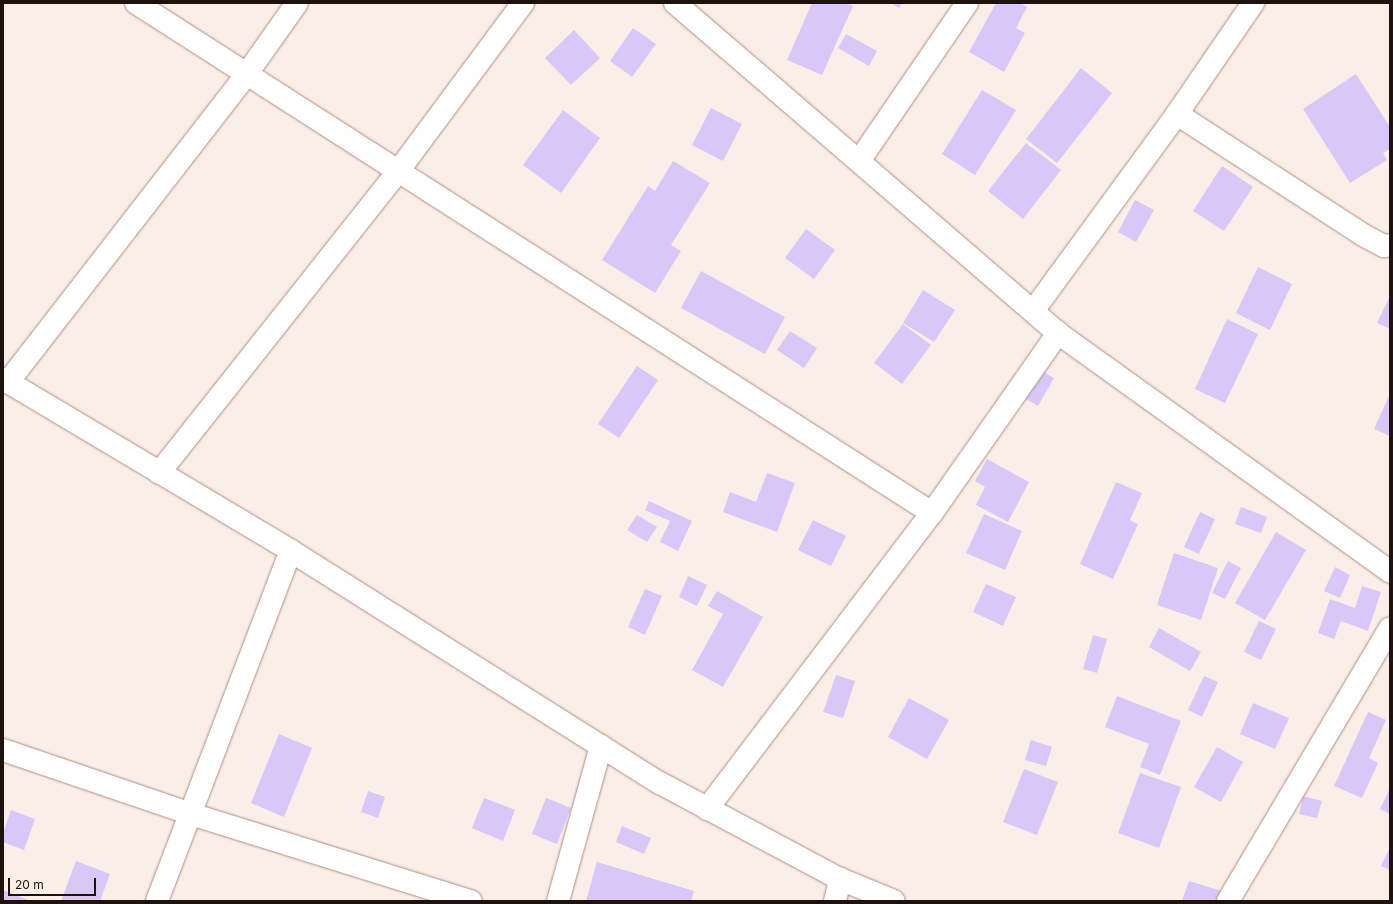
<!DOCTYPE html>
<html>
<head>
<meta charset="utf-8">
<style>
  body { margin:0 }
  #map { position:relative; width:1393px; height:904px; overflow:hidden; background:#faeee8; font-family:Inter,sans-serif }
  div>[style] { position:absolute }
  .building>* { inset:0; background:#d9c7f7 }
  .roads { filter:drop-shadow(0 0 1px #ab8f80) drop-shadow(0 0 1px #ab8f80) }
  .minor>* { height:22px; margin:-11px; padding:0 11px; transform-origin:11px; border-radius:11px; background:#fff }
  .major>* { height:22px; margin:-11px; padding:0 11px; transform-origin:11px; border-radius:11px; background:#fff }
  span { translate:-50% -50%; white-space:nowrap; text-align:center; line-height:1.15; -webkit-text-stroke:4px #faeee8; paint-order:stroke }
  .frame { position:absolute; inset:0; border:4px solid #1d120d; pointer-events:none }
  .scale { position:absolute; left:8px; top:878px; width:88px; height:18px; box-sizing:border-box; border:2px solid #1d120d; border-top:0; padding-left:5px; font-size:12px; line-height:14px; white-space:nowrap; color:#1d120d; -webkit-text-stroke:3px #faeee8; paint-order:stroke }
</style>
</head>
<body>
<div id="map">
  <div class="building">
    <div style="clip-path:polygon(812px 3px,846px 3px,853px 6px,822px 75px,787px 60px)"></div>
    <div style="clip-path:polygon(891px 3px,902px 3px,899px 8px)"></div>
    <div style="clip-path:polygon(996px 3px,1020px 3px,1027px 7px,1016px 28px,1025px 33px,1004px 72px,969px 52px)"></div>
    <div style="clip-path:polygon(633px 28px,656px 44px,632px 77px,610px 61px)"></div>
    <div style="clip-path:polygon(574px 30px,600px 58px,571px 85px,545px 58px)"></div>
    <div style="clip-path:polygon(846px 34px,877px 51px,869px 66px,838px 48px)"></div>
    <div style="clip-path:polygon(1081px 68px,1112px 93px,1057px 163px,1026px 139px)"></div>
    <div style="clip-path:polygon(1356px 74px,1390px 127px,1390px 149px,1383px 153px,1387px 160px,1350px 183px,1303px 109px)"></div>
    <div style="clip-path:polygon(982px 90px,1016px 110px,975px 175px,942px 154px)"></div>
    <div style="clip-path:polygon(711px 108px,742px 124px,723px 161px,692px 145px)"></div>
    <div style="clip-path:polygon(563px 110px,600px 138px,561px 193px,523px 165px)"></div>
    <div style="clip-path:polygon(1026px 143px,1061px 170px,1023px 219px,988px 191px)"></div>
    <div style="clip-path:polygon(673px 161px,710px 183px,671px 245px,681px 251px,655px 293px,602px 260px,648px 186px,655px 191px)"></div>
    <div style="clip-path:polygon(1222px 166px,1253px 187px,1224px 231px,1193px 211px)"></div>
    <div style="clip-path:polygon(1135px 200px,1154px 210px,1136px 242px,1118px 232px)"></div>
    <div style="clip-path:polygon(806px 229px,835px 250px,814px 279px,785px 258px)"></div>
    <div style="clip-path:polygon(1258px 267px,1292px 284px,1270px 330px,1236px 313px)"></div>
    <div style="clip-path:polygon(701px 271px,785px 317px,765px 354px,681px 308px)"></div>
    <div style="clip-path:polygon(923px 290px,955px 310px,934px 342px,903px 323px)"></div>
    <div style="clip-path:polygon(1390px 296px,1390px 329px,1377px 323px)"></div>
    <div style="clip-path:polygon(1227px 319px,1258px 334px,1225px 403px,1195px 389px)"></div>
    <div style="clip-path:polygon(903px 324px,931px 345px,902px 384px,874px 363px)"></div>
    <div style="clip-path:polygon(790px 331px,817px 348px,804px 368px,777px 350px)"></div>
    <div style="clip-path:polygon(637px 366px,658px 380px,619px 438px,598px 424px)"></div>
    <div style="clip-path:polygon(1035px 367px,1054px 378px,1038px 406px,1019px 395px)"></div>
    <div style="clip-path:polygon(1390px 394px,1390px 436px,1374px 429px)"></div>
    <div style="clip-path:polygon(987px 459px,1029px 482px,1008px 522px,976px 505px,985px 487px,975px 481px)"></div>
    <div style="clip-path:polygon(767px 473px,795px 483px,777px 532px,723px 512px,730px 492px,756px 502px)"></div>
    <div style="clip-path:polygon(1116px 482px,1142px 493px,1130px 520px,1138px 524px,1113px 579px,1080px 564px)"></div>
    <div style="clip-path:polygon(649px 501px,692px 521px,678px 551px,660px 542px,670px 521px,645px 510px)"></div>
    <div style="clip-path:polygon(1241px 507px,1267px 517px,1261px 533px,1235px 524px)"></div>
    <div style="clip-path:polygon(1200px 512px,1215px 519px,1199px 554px,1184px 547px)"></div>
    <div style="clip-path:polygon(984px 514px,1022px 531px,1005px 570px,966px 553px)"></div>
    <div style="clip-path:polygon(637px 515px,657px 527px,647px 542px,627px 530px)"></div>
    <div style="clip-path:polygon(813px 520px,846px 536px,831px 566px,798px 550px)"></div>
    <div style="clip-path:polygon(1276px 532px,1306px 550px,1265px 620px,1235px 603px)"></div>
    <div style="clip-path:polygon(1174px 553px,1218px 568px,1201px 620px,1157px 605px)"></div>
    <div style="clip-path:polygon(1228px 561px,1241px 568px,1225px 599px,1212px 593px)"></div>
    <div style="clip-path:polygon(1335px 567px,1350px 575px,1340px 598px,1324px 591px)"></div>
    <div style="clip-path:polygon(688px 576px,707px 585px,697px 606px,679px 597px)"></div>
    <div style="clip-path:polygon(986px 584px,1016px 597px,1003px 626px,973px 612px)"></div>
    <div style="clip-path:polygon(1362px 586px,1381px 592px,1368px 631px,1341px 621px,1334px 639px,1318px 633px,1330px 599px,1355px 608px)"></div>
    <div style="clip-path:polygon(645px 589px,662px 596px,645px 635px,628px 627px)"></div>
    <div style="clip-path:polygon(717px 591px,763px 617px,723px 687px,692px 670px,723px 614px,708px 606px)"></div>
    <div style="clip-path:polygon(1259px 621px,1276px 629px,1261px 660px,1244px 652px)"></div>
    <div style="clip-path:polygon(1159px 628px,1201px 652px,1190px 671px,1149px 647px)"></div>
    <div style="clip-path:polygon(1093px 635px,1107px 639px,1097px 673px,1083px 669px)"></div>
    <div style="clip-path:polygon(836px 675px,855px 681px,843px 718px,823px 712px)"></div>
    <div style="clip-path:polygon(1204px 676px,1218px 682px,1202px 717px,1188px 710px)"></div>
    <div style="clip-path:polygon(1117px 696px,1181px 721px,1160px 775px,1140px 767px,1149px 744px,1105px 727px)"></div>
    <div style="clip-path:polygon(909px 698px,949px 720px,927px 759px,888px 737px)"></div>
    <div style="clip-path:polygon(1253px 703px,1289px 718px,1275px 749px,1240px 734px)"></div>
    <div style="clip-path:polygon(1368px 712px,1386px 720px,1369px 758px,1378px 763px,1362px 798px,1334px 786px)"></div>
    <div style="clip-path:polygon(279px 734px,312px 748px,284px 817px,251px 803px)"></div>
    <div style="clip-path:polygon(1031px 740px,1052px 747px,1046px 766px,1025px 760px)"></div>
    <div style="clip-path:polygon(1217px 747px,1243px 762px,1221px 802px,1194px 787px)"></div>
    <div style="clip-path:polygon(1024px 769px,1058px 782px,1037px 835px,1003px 822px)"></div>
    <div style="clip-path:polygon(1140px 773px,1181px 787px,1159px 848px,1118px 833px)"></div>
    <div style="clip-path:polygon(1390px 788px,1390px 814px,1380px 809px)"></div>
    <div style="clip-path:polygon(368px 791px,385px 797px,378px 818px,361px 812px)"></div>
    <div style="clip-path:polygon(1303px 796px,1322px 801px,1317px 818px,1299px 814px)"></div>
    <div style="clip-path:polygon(484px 798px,515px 810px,503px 841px,472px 828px)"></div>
    <div style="clip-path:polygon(546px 798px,571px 808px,557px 844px,532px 834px)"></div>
    <div style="clip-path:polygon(11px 810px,35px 819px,24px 850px,3px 842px,3px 834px)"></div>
    <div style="clip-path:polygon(622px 826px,651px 838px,644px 854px,616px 842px)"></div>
    <div style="clip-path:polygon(1390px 847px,1390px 870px,1381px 866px)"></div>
    <div style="clip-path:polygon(76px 861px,110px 874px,100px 901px,61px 901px)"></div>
    <div style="clip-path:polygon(597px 862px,694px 891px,691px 901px,586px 901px)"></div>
    <div style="clip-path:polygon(1189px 881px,1225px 892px,1222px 901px,1182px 901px)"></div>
    <div style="clip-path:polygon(3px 890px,31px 901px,3px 901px)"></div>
  </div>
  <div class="roads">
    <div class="minor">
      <div style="left:136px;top:3px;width:945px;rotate:32.65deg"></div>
      <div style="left:675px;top:3px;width:506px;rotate:40.75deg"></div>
      <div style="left:1058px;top:333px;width:409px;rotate:35.7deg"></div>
      <div style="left:1177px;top:114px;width:222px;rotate:33deg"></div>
      <div style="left:1363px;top:235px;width:24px;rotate:28deg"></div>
      <div style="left:1384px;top:246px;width:6px;rotate:-9deg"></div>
      <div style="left:859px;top:161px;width:191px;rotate:-55.6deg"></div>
      <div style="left:1033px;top:311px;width:244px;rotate:-53.8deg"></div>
      <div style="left:1177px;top:114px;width:135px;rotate:-55.6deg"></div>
      <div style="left:8px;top:382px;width:388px;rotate:-52.2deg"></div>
      <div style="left:246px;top:75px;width:88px;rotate:-54.7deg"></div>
      <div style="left:159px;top:473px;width:387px;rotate:-51.6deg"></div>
      <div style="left:399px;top:170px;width:208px;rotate:-53.4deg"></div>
      <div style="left:3px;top:750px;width:199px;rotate:18.8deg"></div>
      <div style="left:191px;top:814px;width:293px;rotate:17.3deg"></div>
      <div style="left:707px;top:809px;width:372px;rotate:-52.8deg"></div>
      <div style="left:932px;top:513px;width:220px;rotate:-55deg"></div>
      <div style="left:157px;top:901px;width:375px;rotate:-69.1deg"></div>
      <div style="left:558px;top:901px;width:161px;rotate:-74.5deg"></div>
      <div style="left:835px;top:901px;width:23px;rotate:-77deg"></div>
      <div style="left:1228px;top:901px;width:317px;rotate:-59.3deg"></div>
    </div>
    <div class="major">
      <div style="left:3px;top:379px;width:335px;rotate:30.8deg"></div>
      <div style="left:291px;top:551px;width:436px;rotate:32.2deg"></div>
      <div style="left:660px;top:783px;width:204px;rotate:28.1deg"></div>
      <div style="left:840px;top:879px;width:58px;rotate:22.2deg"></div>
    </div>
  </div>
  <div class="frame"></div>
  <div class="scale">20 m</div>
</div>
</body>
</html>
